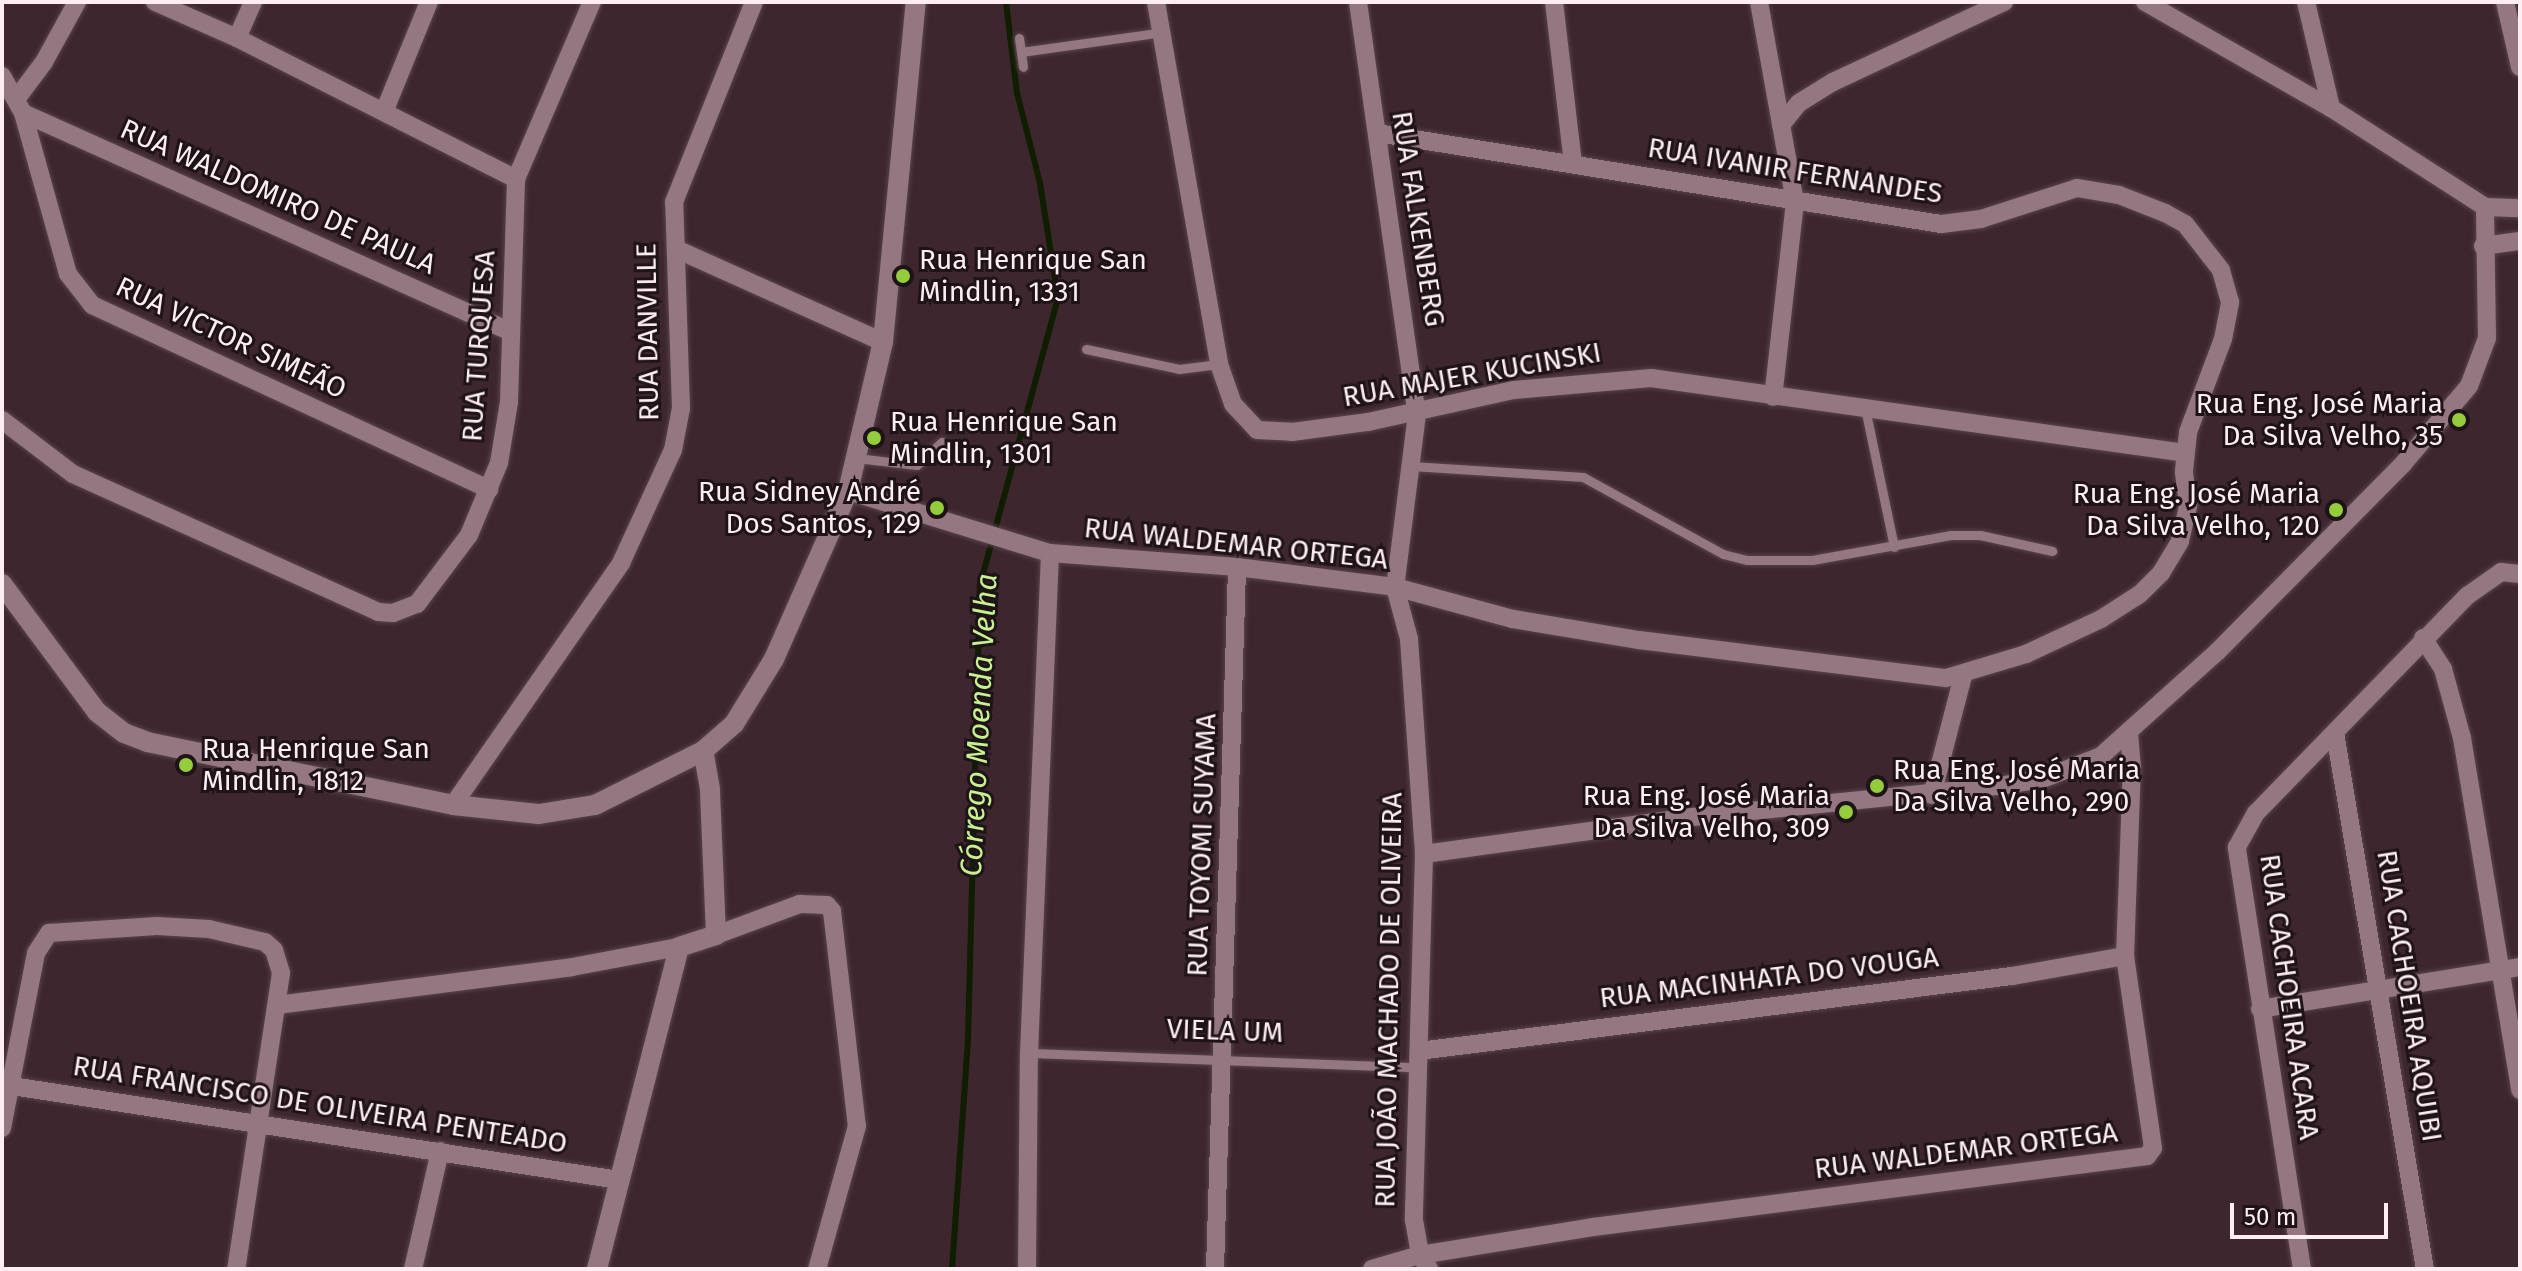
<!DOCTYPE html>
<html>
<head>
<meta charset="utf-8">
<style>
  body { margin:0 }
  #map { position:relative; width:2522px; height:1271px; overflow:hidden; background:#3e262f; font-family:"Fira Sans",sans-serif }
  div>[style] { position:absolute }
  .stream>* { height:6px; margin:-3px; padding:0 3px; transform-origin:3px; border-radius:3px; background:#0f1d00 }
  .roads { filter:drop-shadow(0 0 2px #58444c) drop-shadow(0 0 2px #58444c) }
  .lane>* { height:9px; margin:-4.5px; padding:0 4.5px; transform-origin:4.5px; border-radius:4.5px; background:#947781 }
  .street>* { height:18px; margin:-9px; padding:0 9px; transform-origin:9px; border-radius:9px; background:#947781 }
  .secondary>* { height:20px; margin:-10px; padding:0 10px; transform-origin:10px; border-radius:10px; background:#947781 }
  .dots>* { width:22px; height:22px; translate:-50% -50%; box-sizing:border-box; border:4px solid #1e1316; border-radius:50% }
  span { translate:-50% -50%; white-space:nowrap; text-align:center; line-height:1.15; -webkit-text-stroke:6px #1e1316; paint-order:stroke }
  .street-label { font-size:28px; color:#feedf2 }
  .poi-label { font-size:28px; color:#feedf2 }
  .left { translate:0 -50%; text-align:left }
  .right { translate:-100% -50%; text-align:right }
  .water-label { font-size:30px; color:#c6f290; font-style:italic }
  .frame { position:absolute; inset:0; border:4px solid #feedf2; pointer-events:none }
  .scale { position:absolute; left:2230px; top:1203px; width:158px; height:36px; box-sizing:border-box; border:4px solid #feedf2; border-top:0; padding-left:10px; font-size:24px; line-height:28px; white-space:nowrap; color:#feedf2; -webkit-text-stroke:6px #1e1316; paint-order:stroke }
</style>
</head>
<body>
<div id="map">
  <div class="stream">
    <div style="left:952px;top:1269px;width:231px;rotate:-86deg"></div>
    <div style="left:968px;top:1039px;width:454px;rotate:-88.5deg"></div>
    <div style="left:980px;top:585px;width:298px;rotate:-74.8deg"></div>
    <div style="left:1058px;top:297px;width:115px;rotate:-99deg"></div>
    <div style="left:1040px;top:183px;width:93px;rotate:-104.3deg"></div>
    <div style="left:1017px;top:93px;width:92px;rotate:-96.9deg"></div>
  </div>
  <div class="roads">
    <div class="lane">
      <div style="left:1019px;top:38px;width:29px;rotate:82deg"></div>
      <div style="left:1021px;top:52px;width:143px;rotate:-8deg"></div>
      <div style="left:1086px;top:349px;width:95px;rotate:12.1deg"></div>
      <div style="left:1179px;top:369px;width:40px;rotate:-7.1deg"></div>
      <div style="left:1865px;top:408px;width:142px;rotate:78.2deg"></div>
      <div style="left:856px;top:458px;width:61px;rotate:6.5deg"></div>
      <div style="left:917px;top:465px;width:34px;rotate:-43deg"></div>
      <div style="left:1412px;top:466px;width:171px;rotate:3.7deg"></div>
      <div style="left:1583px;top:477px;width:160px;rotate:28.8deg"></div>
      <div style="left:1723px;top:554px;width:25px;rotate:14deg"></div>
      <div style="left:1747px;top:560px;width:65px"></div>
      <div style="left:1812px;top:560px;width:141px;rotate:-10.2deg"></div>
      <div style="left:1951px;top:535px;width:29px"></div>
      <div style="left:1980px;top:535px;width:74px;rotate:12.5deg"></div>
      <div style="left:1029px;top:1053px;width:389px;rotate:2.1deg"></div>
    </div>
    <div class="street">
      <div style="left:155px;top:2px;width:90px;rotate:23.7deg"></div>
      <div style="left:237px;top:38px;width:313px;rotate:26.8deg"></div>
      <div style="left:1156px;top:2px;width:367px;rotate:80.1deg"></div>
      <div style="left:1219px;top:364px;width:42px;rotate:70.7deg"></div>
      <div style="left:1233px;top:404px;width:35px;rotate:47deg"></div>
      <div style="left:1257px;top:430px;width:35px;rotate:3deg"></div>
      <div style="left:1292px;top:432px;width:77px;rotate:-7.5deg"></div>
      <div style="left:1368px;top:422px;width:149px;rotate:-12.4deg"></div>
      <div style="left:1514px;top:390px;width:138px;rotate:-5deg"></div>
      <div style="left:1651px;top:378px;width:539px;rotate:7.99deg"></div>
      <div style="left:1358px;top:2px;width:416px;rotate:81.9deg"></div>
      <div style="left:1417px;top:414px;width:174px;rotate:97.2deg"></div>
      <div style="left:1554px;top:2px;width:163px;rotate:83.3deg"></div>
      <div style="left:1759px;top:2px;width:203px;rotate:79.8deg"></div>
      <div style="left:1795px;top:202px;width:196px;rotate:96.4deg"></div>
      <div style="left:2145px;top:2px;width:214px;rotate:29.7deg"></div>
      <div style="left:2331px;top:108px;width:183px;rotate:32.7deg"></div>
      <div style="left:2485px;top:207px;width:35px;rotate:2deg"></div>
      <div style="left:2306px;top:2px;width:109px;rotate:76.7deg"></div>
      <div style="left:2505px;top:2px;width:67px;rotate:77deg"></div>
      <div style="left:237px;top:38px;width:39px;rotate:-66deg"></div>
      <div style="left:2px;top:76px;width:43px;rotate:60.4deg"></div>
      <div style="left:23px;top:113px;width:167px;rotate:74.4deg"></div>
      <div style="left:68px;top:274px;width:39px;rotate:52deg"></div>
      <div style="left:92px;top:305px;width:438px;rotate:24.9deg"></div>
      <div style="left:17px;top:98px;width:45px;rotate:-53.1deg"></div>
      <div style="left:44px;top:62px;width:68px;rotate:-61.2deg"></div>
      <div style="left:384px;top:112px;width:119px;rotate:-67.8deg"></div>
      <div style="left:23px;top:113px;width:535px;rotate:24.17deg"></div>
      <div style="left:1781px;top:125px;width:28px;rotate:-51deg"></div>
      <div style="left:1799px;top:103px;width:40px;rotate:-32deg"></div>
      <div style="left:1833px;top:82px;width:189px;rotate:-25.1deg"></div>
      <div style="left:2483px;top:246px;width:37px;rotate:-8deg"></div>
      <div style="left:676px;top:249px;width:227px;rotate:24.2deg"></div>
      <div style="left:2px;top:420px;width:89px;rotate:37.3deg"></div>
      <div style="left:73px;top:474px;width:335px;rotate:24.3deg"></div>
      <div style="left:378px;top:612px;width:15px;rotate:4deg"></div>
      <div style="left:393px;top:613px;width:26px;rotate:-21deg"></div>
      <div style="left:417px;top:604px;width:86px;rotate:-53deg"></div>
      <div style="left:469px;top:535px;width:78px;rotate:-67.4deg"></div>
      <div style="left:499px;top:463px;width:62px;rotate:-80.7deg"></div>
      <div style="left:509px;top:402px;width:223px;rotate:-88.2deg"></div>
      <div style="left:516px;top:179px;width:193px;rotate:-66.8deg"></div>
      <div style="left:848px;top:491px;width:211px;rotate:17.1deg"></div>
      <div style="left:1050px;top:553px;width:188px;rotate:4.3deg"></div>
      <div style="left:1237px;top:567px;width:159px;rotate:7.2deg"></div>
      <div style="left:1395px;top:587px;width:122px;rotate:15.2deg"></div>
      <div style="left:1513px;top:619px;width:128px;rotate:9.5deg"></div>
      <div style="left:1639px;top:640px;width:309px;rotate:7.1deg"></div>
      <div style="left:1946px;top:678px;width:84px;rotate:-16.7deg"></div>
      <div style="left:2026px;top:654px;width:83px;rotate:-25deg"></div>
      <div style="left:2101px;top:619px;width:46px;rotate:-32.7deg"></div>
      <div style="left:2140px;top:594px;width:30px;rotate:-45deg"></div>
      <div style="left:2161px;top:573px;width:37px;rotate:-59deg"></div>
      <div style="left:2180px;top:541px;width:37px;rotate:-77deg"></div>
      <div style="left:2188px;top:505px;width:34px;rotate:-97deg"></div>
      <div style="left:2184px;top:471px;width:39px;rotate:-84deg"></div>
      <div style="left:2188px;top:432px;width:99px;rotate:-69.4deg"></div>
      <div style="left:2223px;top:339px;width:38px;rotate:-79deg"></div>
      <div style="left:2230px;top:302px;width:33px;rotate:-106deg"></div>
      <div style="left:2221px;top:270px;width:58px;rotate:-128deg"></div>
      <div style="left:2185px;top:224px;width:23px;rotate:-151deg"></div>
      <div style="left:2165px;top:213px;width:49px;rotate:-158.6deg"></div>
      <div style="left:2119px;top:195px;width:43px;rotate:-170.5deg"></div>
      <div style="left:2077px;top:188px;width:101px;rotate:162.1deg"></div>
      <div style="left:1981px;top:219px;width:40px;rotate:172.9deg"></div>
      <div style="left:1941px;top:224px;width:571px;rotate:-170.83deg"></div>
      <div style="left:1395px;top:587px;width:54px;rotate:74.9deg"></div>
      <div style="left:1409px;top:639px;width:216px;rotate:86deg"></div>
      <div style="left:1424px;top:854px;width:366px;rotate:91.6deg"></div>
      <div style="left:1414px;top:1220px;width:36px;rotate:80deg"></div>
      <div style="left:1420px;top:1255px;width:17px;rotate:57deg"></div>
      <div style="left:2423px;top:638px;width:37px;rotate:57deg"></div>
      <div style="left:2443px;top:669px;width:72px;rotate:74.6deg"></div>
      <div style="left:2462px;top:738px;width:357px;rotate:80.6deg"></div>
      <div style="left:2335px;top:733px;width:544px;rotate:80.47deg"></div>
      <div style="left:1932px;top:795px;width:123px;rotate:-75.4deg"></div>
      <div style="left:453px;top:805px;width:295px;rotate:-55.2deg"></div>
      <div style="left:621px;top:563px;width:124px;rotate:-65.3deg"></div>
      <div style="left:673px;top:450px;width:43px;rotate:-79.2deg"></div>
      <div style="left:681px;top:408px;width:206px;rotate:-91.9deg"></div>
      <div style="left:674px;top:202px;width:215px;rotate:-68.2deg"></div>
      <div style="left:1424px;top:854px;width:261px;rotate:-7.9deg"></div>
      <div style="left:1683px;top:818px;width:318px;rotate:-5.8deg"></div>
      <div style="left:1999px;top:786px;width:44px;rotate:-9.2deg"></div>
      <div style="left:2042px;top:779px;width:63px;rotate:-21.3deg"></div>
      <div style="left:2101px;top:756px;width:157px;rotate:-41.9deg"></div>
      <div style="left:2218px;top:651px;width:263px;rotate:-45.3deg"></div>
      <div style="left:2403px;top:464px;width:102px;rotate:-49.8deg"></div>
      <div style="left:2469px;top:386px;width:51px;rotate:-69.4deg"></div>
      <div style="left:2487px;top:338px;width:131px;rotate:-90.9deg"></div>
      <div style="left:716px;top:935px;width:90px;rotate:-20.3deg"></div>
      <div style="left:800px;top:904px;width:27px;rotate:2deg"></div>
      <div style="left:827px;top:905px;width:8px;rotate:50deg"></div>
      <div style="left:832px;top:911px;width:216px;rotate:83.4deg"></div>
      <div style="left:857px;top:1126px;width:148px;rotate:105.6deg"></div>
      <div style="left:277px;top:1005px;width:297px;rotate:-7.3deg"></div>
      <div style="left:572px;top:967px;width:109px;rotate:-10.6deg"></div>
      <div style="left:2260px;top:1009px;width:263px;rotate:-9.2deg"></div>
      <div style="left:1419px;top:1051px;width:598px;rotate:-7.21deg"></div>
      <div style="left:2012px;top:976px;width:115px;rotate:-10deg"></div>
      <div style="left:12px;top:1086px;width:614px;rotate:8.8deg"></div>
      <div style="left:2px;top:1128px;width:178px;rotate:-79deg"></div>
      <div style="left:36px;top:953px;width:24px;rotate:-57deg"></div>
      <div style="left:49px;top:933px;width:108px;rotate:-3.7deg"></div>
      <div style="left:157px;top:926px;width:52px;rotate:3.3deg"></div>
      <div style="left:209px;top:929px;width:57px;rotate:13.1deg"></div>
      <div style="left:265px;top:942px;width:12px;rotate:42deg"></div>
      <div style="left:274px;top:950px;width:24px;rotate:73deg"></div>
      <div style="left:281px;top:973px;width:299px;rotate:98.6deg"></div>
      <div style="left:413px;top:1269px;width:121px;rotate:-77.1deg"></div>
      <div style="left:1027px;top:1269px;width:216px;rotate:-89.5deg"></div>
      <div style="left:1029px;top:1053px;width:500px;rotate:-87.59deg"></div>
      <div style="left:1215px;top:1269px;width:702px;rotate:-88.2deg"></div>
      <div style="left:1372px;top:1269px;width:50px;rotate:-16.3deg"></div>
      <div style="left:1420px;top:1255px;width:175px;rotate:-9.2deg"></div>
      <div style="left:1593px;top:1227px;width:559px;rotate:-7.3deg"></div>
      <div style="left:2147px;top:1156px;width:10px;rotate:-53deg"></div>
      <div style="left:2153px;top:1148px;width:194px;rotate:-98.3deg"></div>
      <div style="left:2125px;top:956px;width:188px;rotate:-87.9deg"></div>
      <div style="left:2132px;top:768px;width:32px;rotate:-95deg"></div>
      <div style="left:2302px;top:1269px;width:427px;rotate:-98.8deg"></div>
      <div style="left:2237px;top:847px;width:39px;rotate:-61deg"></div>
      <div style="left:2256px;top:813px;width:303px;rotate:-45.8deg"></div>
      <div style="left:2467px;top:596px;width:42px;rotate:-35.2deg"></div>
      <div style="left:2501px;top:572px;width:19px;rotate:6deg"></div>
    </div>
    <div class="secondary">
      <div style="left:2px;top:584px;width:159px;rotate:53.4deg"></div>
      <div style="left:97px;top:712px;width:34px;rotate:38deg"></div>
      <div style="left:124px;top:733px;width:25px;rotate:21deg"></div>
      <div style="left:147px;top:742px;width:312px;rotate:11.6deg"></div>
      <div style="left:453px;top:805px;width:86px;rotate:6deg"></div>
      <div style="left:539px;top:814px;width:57px;rotate:-9.1deg"></div>
      <div style="left:595px;top:805px;width:121px;rotate:-26.6deg"></div>
      <div style="left:703px;top:751px;width:41px;rotate:-41.1deg"></div>
      <div style="left:734px;top:724px;width:76px;rotate:-58.4deg"></div>
      <div style="left:774px;top:659px;width:184px;rotate:-66.2deg"></div>
      <div style="left:848px;top:491px;width:153px;rotate:-76.8deg"></div>
      <div style="left:883px;top:342px;width:342px;rotate:-84.5deg"></div>
      <div style="left:597px;top:1269px;width:332px;rotate:-75.7deg"></div>
      <div style="left:679px;top:947px;width:39px;rotate:-18deg"></div>
      <div style="left:716px;top:935px;width:146px;rotate:-92.4deg"></div>
      <div style="left:710px;top:789px;width:39px;rotate:-100deg"></div>
    </div>
  </div>
  <div class="dots">
    <div style="left:903px;top:276px;background:#94cc3c"></div>
    <div style="left:2459px;top:420px;background:#94cc3c"></div>
    <div style="left:874px;top:438px;background:#94cc3c"></div>
    <div style="left:937px;top:508px;background:#94cc3c"></div>
    <div style="left:2336px;top:510px;background:#94cc3c"></div>
    <div style="left:186px;top:765px;background:#94cc3c"></div>
    <div style="left:1877px;top:786px;background:#94cc3c"></div>
    <div style="left:1846px;top:812px;background:#94cc3c"></div>
  </div>
  <div class="street-label">
    <span style="left:1795px;top:171px;rotate:9deg">RUA IVANIR FERNANDES</span>
    <span style="left:278px;top:197px;rotate:24deg">RUA WALDOMIRO DE PAULA</span>
    <span style="left:1418px;top:219px;rotate:81deg">RUA FALKENBERG</span>
    <span style="left:648px;top:332px;rotate:-91deg">RUA DANVILLE</span>
    <span style="left:231px;top:338px;rotate:25deg">RUA VICTOR SIMEÃO</span>
    <span style="left:479px;top:346px;rotate:-86deg">RUA TURQUESA</span>
    <span style="left:1472px;top:375px;rotate:-10deg">RUA MAJER KUCINSKI</span>
    <span style="left:1236px;top:544px;rotate:6deg">RUA WALDEMAR ORTEGA</span>
    <span style="left:1202px;top:845px;rotate:-88deg">RUA TOYOMI SUYAMA</span>
    <span style="left:1769px;top:978px;rotate:-7deg">RUA MACINHATA DO VOUGA</span>
    <span style="left:2409px;top:996px;rotate:81deg">RUA CACHOEIRA AQUIBI</span>
    <span style="left:2289px;top:997px;rotate:82deg">RUA CACHOEIRA ACARA</span>
    <span style="left:1389px;top:1000px;rotate:-89deg">RUA JOÃO MACHADO DE OLIVEIRA</span>
    <span style="left:1225px;top:1031px;rotate:2deg">VIELA UM</span>
    <span style="left:320px;top:1105px;rotate:9deg">RUA FRANCISCO DE OLIVEIRA PENTEADO</span>
    <span style="left:1966px;top:1151px;rotate:-7deg">RUA WALDEMAR ORTEGA</span>
  </div>
  <div class="poi-label">
    <span class="left" style="left:919px;top:276px">Rua Henrique San<br>Mindlin, 1331</span>
    <span class="right" style="left:2443px;top:420px">Rua Eng. José Maria<br>Da Silva Velho, 35</span>
    <span class="left" style="left:890px;top:438px">Rua Henrique San<br>Mindlin, 1301</span>
    <span class="right" style="left:921px;top:508px">Rua Sidney André<br>Dos Santos, 129</span>
    <span class="right" style="left:2320px;top:510px">Rua Eng. José Maria<br>Da Silva Velho, 120</span>
    <span class="left" style="left:202px;top:765px">Rua Henrique San<br>Mindlin, 1812</span>
    <span class="left" style="left:1893px;top:786px">Rua Eng. José Maria<br>Da Silva Velho, 290</span>
    <span class="right" style="left:1830px;top:812px">Rua Eng. José Maria<br>Da Silva Velho, 309</span>
  </div>
  <div class="water-label">
    <span style="left:979px;top:725px;rotate:-87deg">Córrego Moenda Velha</span>
  </div>
  <div class="frame"></div>
  <div class="scale">50 m</div>
</div>
</body>
</html>
